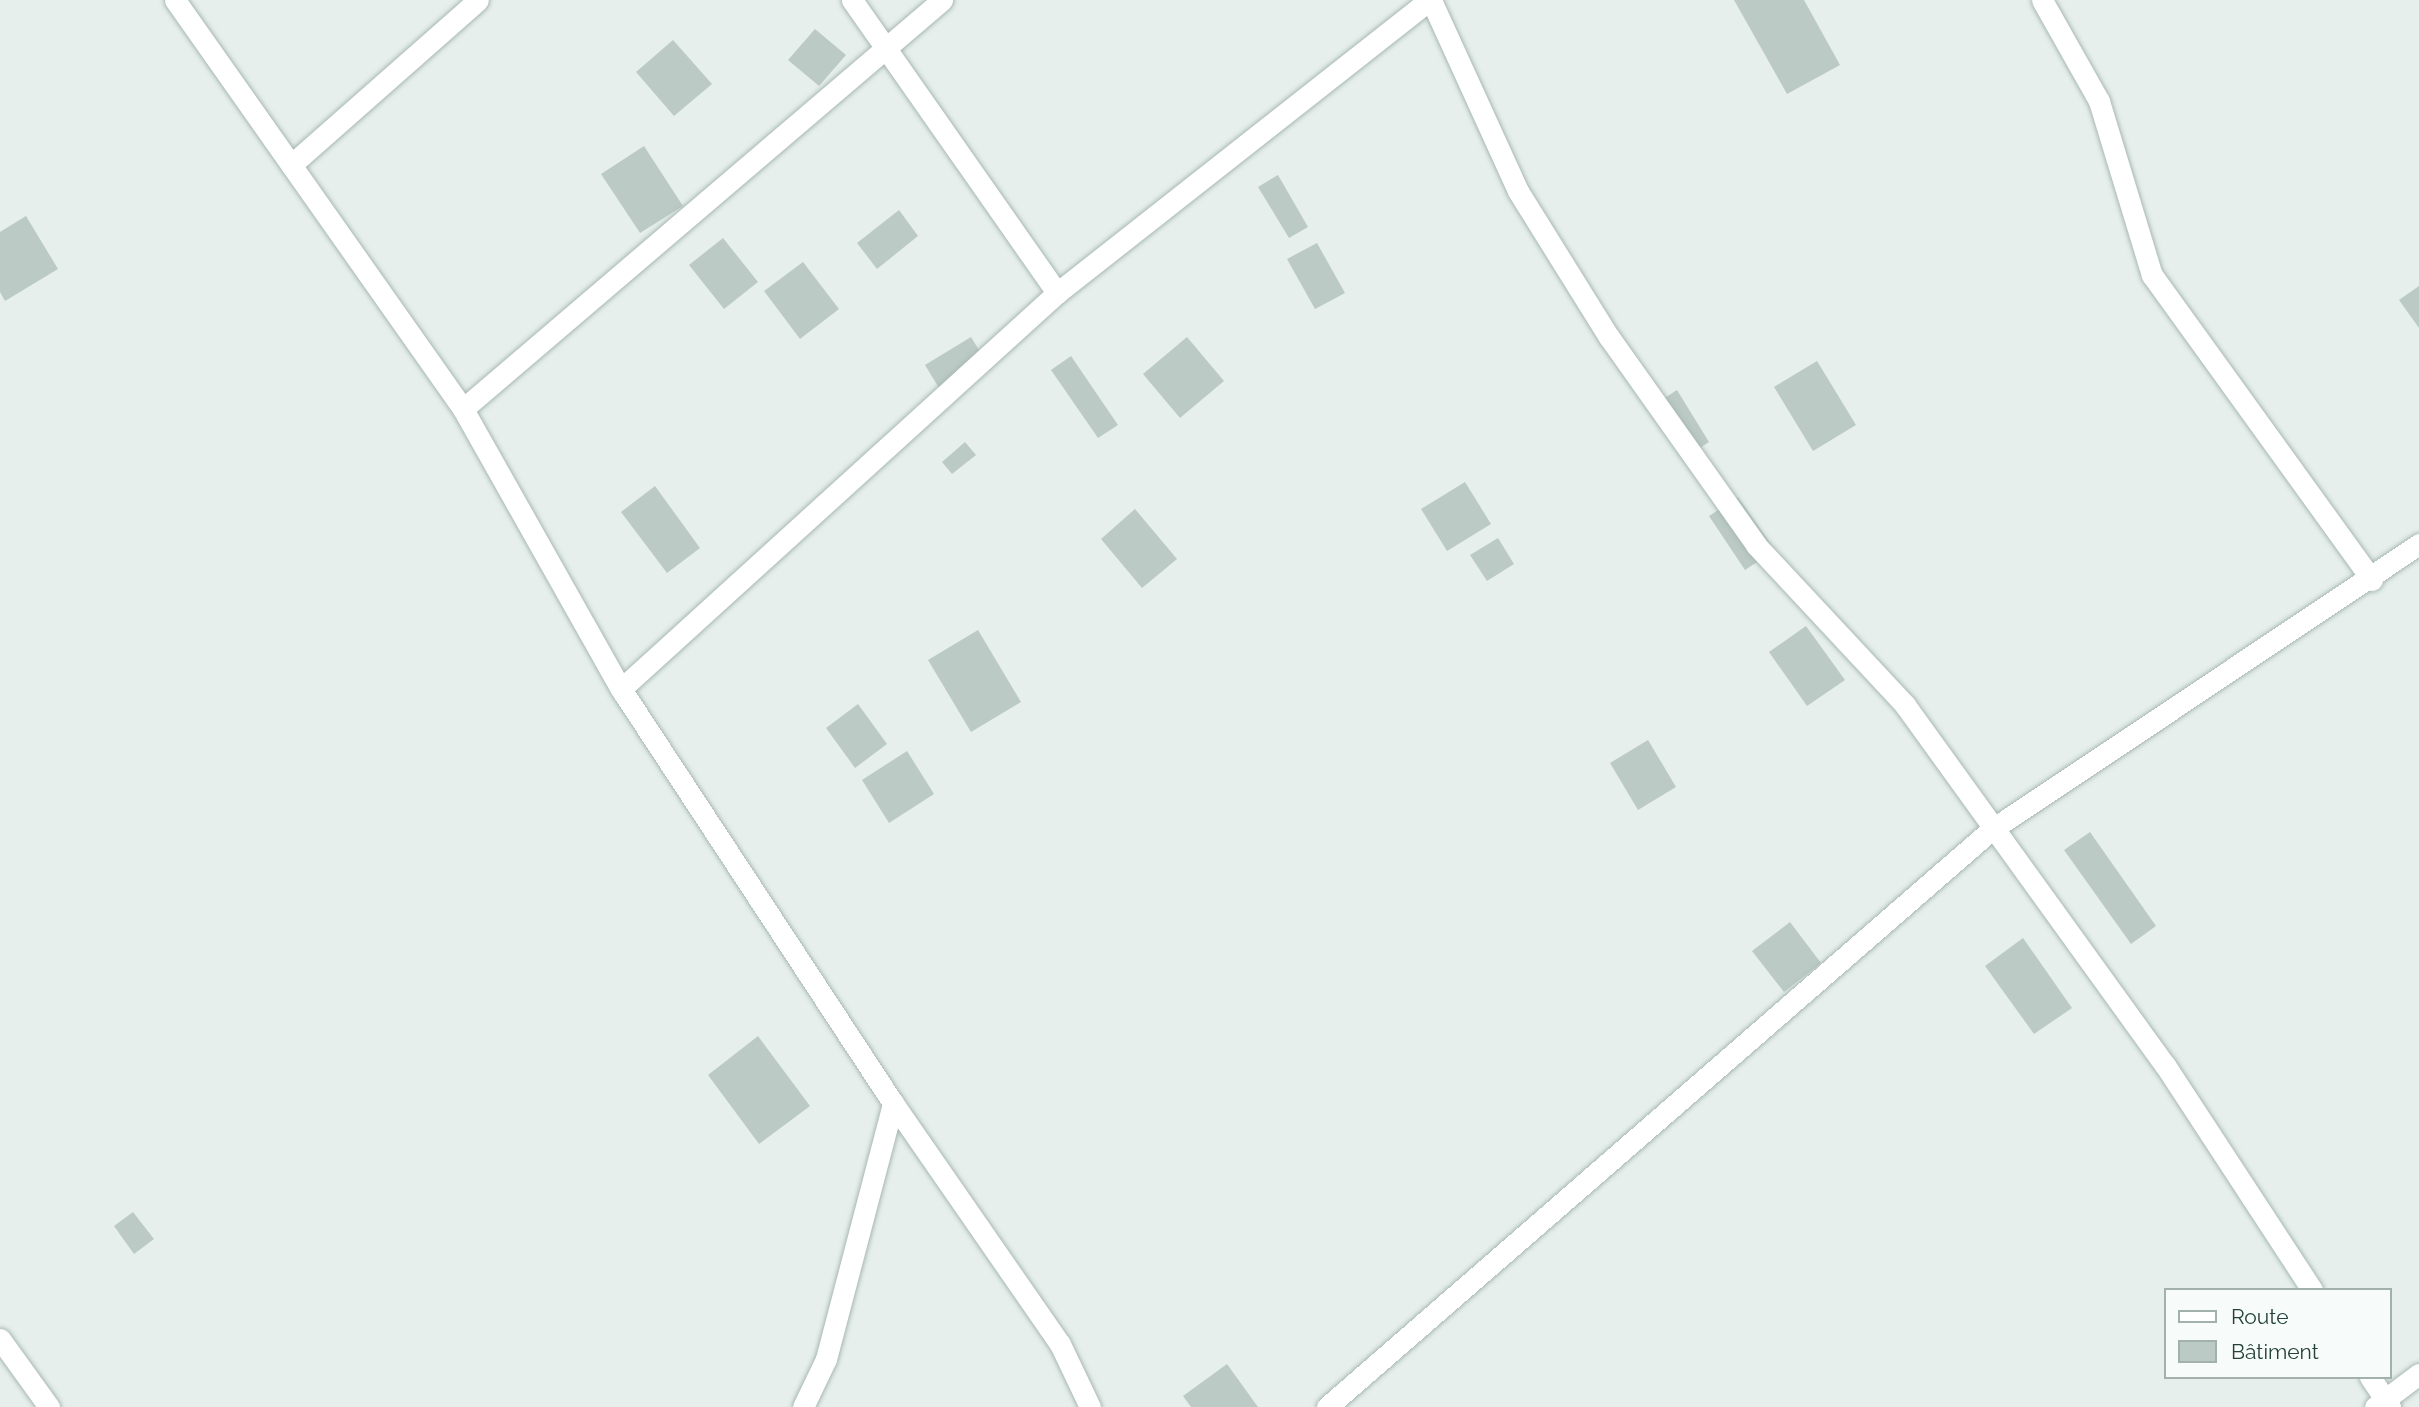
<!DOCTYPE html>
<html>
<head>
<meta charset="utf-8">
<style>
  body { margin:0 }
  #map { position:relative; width:2419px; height:1407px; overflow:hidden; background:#e6efeb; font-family:Raleway,sans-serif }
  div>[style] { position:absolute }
  .building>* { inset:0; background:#bbcac4 }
  .roads { filter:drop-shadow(0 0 2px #a8b8b2) drop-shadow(0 0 2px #a8b8b2) }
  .minor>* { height:21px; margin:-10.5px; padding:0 10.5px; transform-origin:10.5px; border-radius:10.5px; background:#fff }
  span { translate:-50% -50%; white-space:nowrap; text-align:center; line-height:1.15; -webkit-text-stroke:5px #f7fbf9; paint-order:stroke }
  .legend { position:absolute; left:2164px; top:1288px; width:228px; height:91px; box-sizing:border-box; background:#f7fbf9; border:2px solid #a3b1ad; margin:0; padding:9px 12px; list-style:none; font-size:21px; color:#24423a }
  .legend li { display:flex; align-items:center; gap:14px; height:35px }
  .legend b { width:35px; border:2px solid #a3b1ad }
</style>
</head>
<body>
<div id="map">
  <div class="building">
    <div style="clip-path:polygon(1734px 0,1804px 0,1840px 65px,1787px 94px)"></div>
    <div style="clip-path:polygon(815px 29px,846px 55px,819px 86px,788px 60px)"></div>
    <div style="clip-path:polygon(673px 40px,712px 84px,674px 116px,636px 72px)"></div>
    <div style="clip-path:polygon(644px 146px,683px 206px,640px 233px,601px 174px)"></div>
    <div style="clip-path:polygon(1278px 175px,1308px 227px,1289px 238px,1258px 187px)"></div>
    <div style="clip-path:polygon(899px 210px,918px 236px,877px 269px,857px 243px)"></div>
    <div style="clip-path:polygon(26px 216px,58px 269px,5px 301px,0 292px,0 232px)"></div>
    <div style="clip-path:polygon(723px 238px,758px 282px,724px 309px,689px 265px)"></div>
    <div style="clip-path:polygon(1317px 243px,1345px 293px,1315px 309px,1287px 259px)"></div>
    <div style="clip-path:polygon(803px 262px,839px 309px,800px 339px,764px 291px)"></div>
    <div style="clip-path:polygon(2419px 286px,2419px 328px,2399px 300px)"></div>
    <div style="clip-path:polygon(971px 337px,985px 360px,939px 388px,925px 365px)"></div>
    <div style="clip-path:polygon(1187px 337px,1224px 381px,1180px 418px,1143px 374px)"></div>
    <div style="clip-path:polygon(1071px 356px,1118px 425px,1098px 438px,1051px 370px)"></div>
    <div style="clip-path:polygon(1817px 361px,1856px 425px,1813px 451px,1774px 387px)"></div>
    <div style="clip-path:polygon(1677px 390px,1709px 442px,1689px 455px,1657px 403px)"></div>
    <div style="clip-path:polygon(965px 442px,976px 455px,952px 474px,942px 462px)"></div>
    <div style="clip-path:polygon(1465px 482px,1491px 524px,1447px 551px,1421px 509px)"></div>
    <div style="clip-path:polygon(655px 486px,700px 548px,667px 573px,621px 512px)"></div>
    <div style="clip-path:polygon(1738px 497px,1775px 550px,1745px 570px,1709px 516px)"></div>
    <div style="clip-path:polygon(1135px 509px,1177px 559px,1142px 588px,1101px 539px)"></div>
    <div style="clip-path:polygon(1498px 538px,1514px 564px,1487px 581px,1470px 555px)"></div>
    <div style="clip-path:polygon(1806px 626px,1845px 680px,1807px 706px,1769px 652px)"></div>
    <div style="clip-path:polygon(978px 630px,1021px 702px,971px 732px,928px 660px)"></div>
    <div style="clip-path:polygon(858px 704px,887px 744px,855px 768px,826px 728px)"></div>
    <div style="clip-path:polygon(1648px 740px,1676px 787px,1638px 810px,1610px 763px)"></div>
    <div style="clip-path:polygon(907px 751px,934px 794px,889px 823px,862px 780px)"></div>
    <div style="clip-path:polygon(2090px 832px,2156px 926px,2131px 944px,2064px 850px)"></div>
    <div style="clip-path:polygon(1790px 922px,1821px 963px,1784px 992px,1752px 951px)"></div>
    <div style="clip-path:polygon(2023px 938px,2072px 1008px,2034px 1034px,1985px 966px)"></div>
    <div style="clip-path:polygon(758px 1036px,810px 1106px,759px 1144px,708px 1075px)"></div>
    <div style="clip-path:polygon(133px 1212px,154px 1239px,134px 1254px,114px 1226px)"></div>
    <div style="clip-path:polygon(1227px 1364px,1258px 1407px,1191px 1407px,1183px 1396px)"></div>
  </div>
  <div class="roads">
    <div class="minor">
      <div style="left:175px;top:0;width:500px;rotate:54.85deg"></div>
      <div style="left:463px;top:409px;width:322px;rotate:60.6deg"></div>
      <div style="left:621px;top:689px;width:495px;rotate:56.7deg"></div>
      <div style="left:893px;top:1103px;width:293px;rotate:55.3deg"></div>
      <div style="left:1060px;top:1344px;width:70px;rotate:64.5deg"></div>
      <div style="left:852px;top:0;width:358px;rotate:55deg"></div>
      <div style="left:1431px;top:0;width:210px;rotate:65.5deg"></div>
      <div style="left:1518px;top:191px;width:172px;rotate:58.1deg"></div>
      <div style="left:1609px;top:337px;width:255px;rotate:54.7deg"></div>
      <div style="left:1756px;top:545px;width:219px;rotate:47deg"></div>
      <div style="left:1905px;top:705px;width:444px;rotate:54.2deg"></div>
      <div style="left:2165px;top:1065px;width:269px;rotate:56.8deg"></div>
      <div style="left:2042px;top:0;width:116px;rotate:60.6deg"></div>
      <div style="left:2099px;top:101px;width:182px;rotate:73.1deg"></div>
      <div style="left:2152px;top:275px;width:376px;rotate:54.2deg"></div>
      <div style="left:291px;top:165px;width:249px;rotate:-41.4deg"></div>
      <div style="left:463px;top:409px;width:630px;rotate:-40.49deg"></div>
      <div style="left:621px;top:689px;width:589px;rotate:-42.25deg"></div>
      <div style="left:1057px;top:293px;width:474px;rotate:-38.2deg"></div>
      <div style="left:0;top:1339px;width:84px;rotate:54.2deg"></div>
      <div style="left:2370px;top:1377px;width:36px;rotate:56deg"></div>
      <div style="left:803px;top:1407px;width:53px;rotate:-64.4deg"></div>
      <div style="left:826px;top:1359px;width:265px;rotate:-75.3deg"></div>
      <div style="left:1327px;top:1407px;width:880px;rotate:-40.99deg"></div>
      <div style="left:1991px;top:830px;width:515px;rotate:-33.75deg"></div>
      <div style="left:2375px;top:1407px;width:55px;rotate:-36.9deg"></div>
    </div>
  </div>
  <ul class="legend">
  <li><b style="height:9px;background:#fff"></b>Route</li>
  <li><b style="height:19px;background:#bbcac4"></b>Bâtiment</li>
  </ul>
</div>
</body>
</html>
